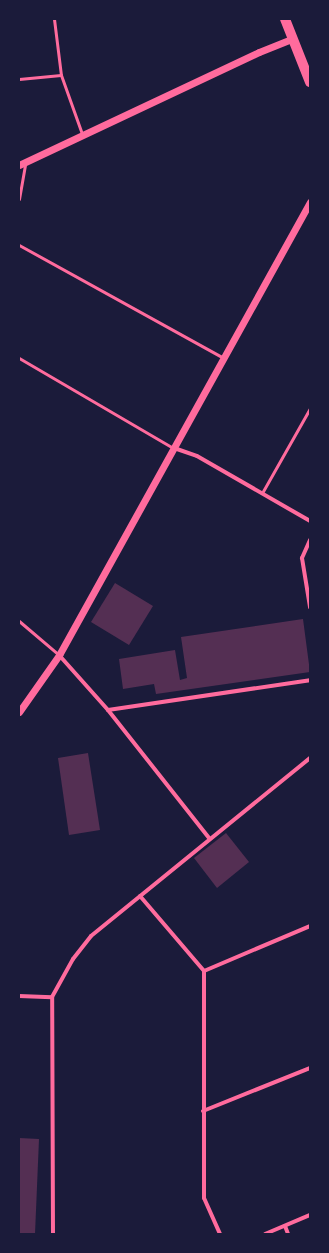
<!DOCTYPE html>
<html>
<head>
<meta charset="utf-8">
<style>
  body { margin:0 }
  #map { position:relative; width:329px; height:1253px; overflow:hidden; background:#1b1b3a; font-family:"Sofia Sans Condensed",sans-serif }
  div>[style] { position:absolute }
  .building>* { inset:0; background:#542f53 }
  .service>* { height:3px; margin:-1.5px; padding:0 1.5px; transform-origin:1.5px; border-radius:1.5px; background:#ff6b9d }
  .minor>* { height:4px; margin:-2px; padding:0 2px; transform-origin:2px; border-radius:2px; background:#ff6b9d }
  .tertiary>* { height:7px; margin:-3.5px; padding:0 3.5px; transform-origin:3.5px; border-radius:3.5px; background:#ff6b9d }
  .primary>* { height:10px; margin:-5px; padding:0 5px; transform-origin:5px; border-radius:5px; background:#ff6b9d }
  span { translate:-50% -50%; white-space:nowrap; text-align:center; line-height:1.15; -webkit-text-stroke:4px #1b1b3a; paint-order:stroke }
  .frame { position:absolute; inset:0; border:20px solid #1b1b3a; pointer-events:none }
</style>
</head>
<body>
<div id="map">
  <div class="building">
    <div style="clip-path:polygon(115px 583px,153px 606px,129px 645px,91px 622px)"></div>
    <div style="clip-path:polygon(303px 619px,310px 672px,156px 694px,154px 684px,123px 689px,119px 659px,175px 650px,180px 680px,187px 678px,181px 637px)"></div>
    <div style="clip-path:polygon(88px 753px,100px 830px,69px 835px,58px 758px)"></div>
    <div style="clip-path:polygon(226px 833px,249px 862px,217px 888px,194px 858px)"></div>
    <div style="clip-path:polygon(19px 1138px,39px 1139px,35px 1234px,19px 1234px)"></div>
  </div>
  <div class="service">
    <div style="left:54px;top:19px;width:56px;rotate:82.9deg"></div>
    <div style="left:61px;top:75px;width:63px;rotate:70.4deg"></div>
    <div style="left:19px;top:79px;width:42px;rotate:-5.4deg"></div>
    <div style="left:19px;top:199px;width:36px;rotate:-80deg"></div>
    <div style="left:19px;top:245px;width:234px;rotate:28.9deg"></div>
    <div style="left:19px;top:358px;width:178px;rotate:30.3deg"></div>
    <div style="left:262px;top:493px;width:98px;rotate:-60.5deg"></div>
    <div style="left:19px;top:621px;width:52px;rotate:40.4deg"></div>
  </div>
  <div class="minor">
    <div style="left:174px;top:448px;width:24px;rotate:19deg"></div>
    <div style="left:197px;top:456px;width:130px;rotate:29.9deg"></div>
    <div style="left:310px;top:540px;width:20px;rotate:114deg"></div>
    <div style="left:302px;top:558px;width:50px;rotate:80.7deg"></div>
    <div style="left:59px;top:655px;width:74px;rotate:48.3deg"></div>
    <div style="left:108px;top:710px;width:164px;rotate:51.7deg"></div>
    <div style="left:108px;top:710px;width:204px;rotate:-8.4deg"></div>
    <div style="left:140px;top:896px;width:99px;rotate:49.5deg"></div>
    <div style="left:204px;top:971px;width:227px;rotate:90deg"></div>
    <div style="left:204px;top:1198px;width:39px;rotate:66deg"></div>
    <div style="left:204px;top:971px;width:115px;rotate:-23deg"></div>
    <div style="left:19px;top:996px;width:33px;rotate:2deg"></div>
    <div style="left:203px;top:1111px;width:115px;rotate:-21.9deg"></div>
    <div style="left:285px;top:1226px;width:9px;rotate:69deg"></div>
    <div style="left:53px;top:1234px;width:237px;rotate:-90.2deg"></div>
    <div style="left:52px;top:997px;width:43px;rotate:-61.1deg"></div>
    <div style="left:73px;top:959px;width:29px;rotate:-52deg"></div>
    <div style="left:91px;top:936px;width:282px;rotate:-39.1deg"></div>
    <div style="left:265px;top:1234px;width:49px;rotate:-22.9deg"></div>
  </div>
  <div class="tertiary">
    <div style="left:19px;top:165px;width:265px;rotate:-25.2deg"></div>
    <div style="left:259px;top:52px;width:35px;rotate:-22deg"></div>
    <div style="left:19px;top:712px;width:70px;rotate:-54.9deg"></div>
    <div style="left:59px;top:655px;width:518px;rotate:-61.01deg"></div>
  </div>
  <div class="primary">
    <div style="left:285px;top:19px;width:68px;rotate:68.4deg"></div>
  </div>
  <div class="frame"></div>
</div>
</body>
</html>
